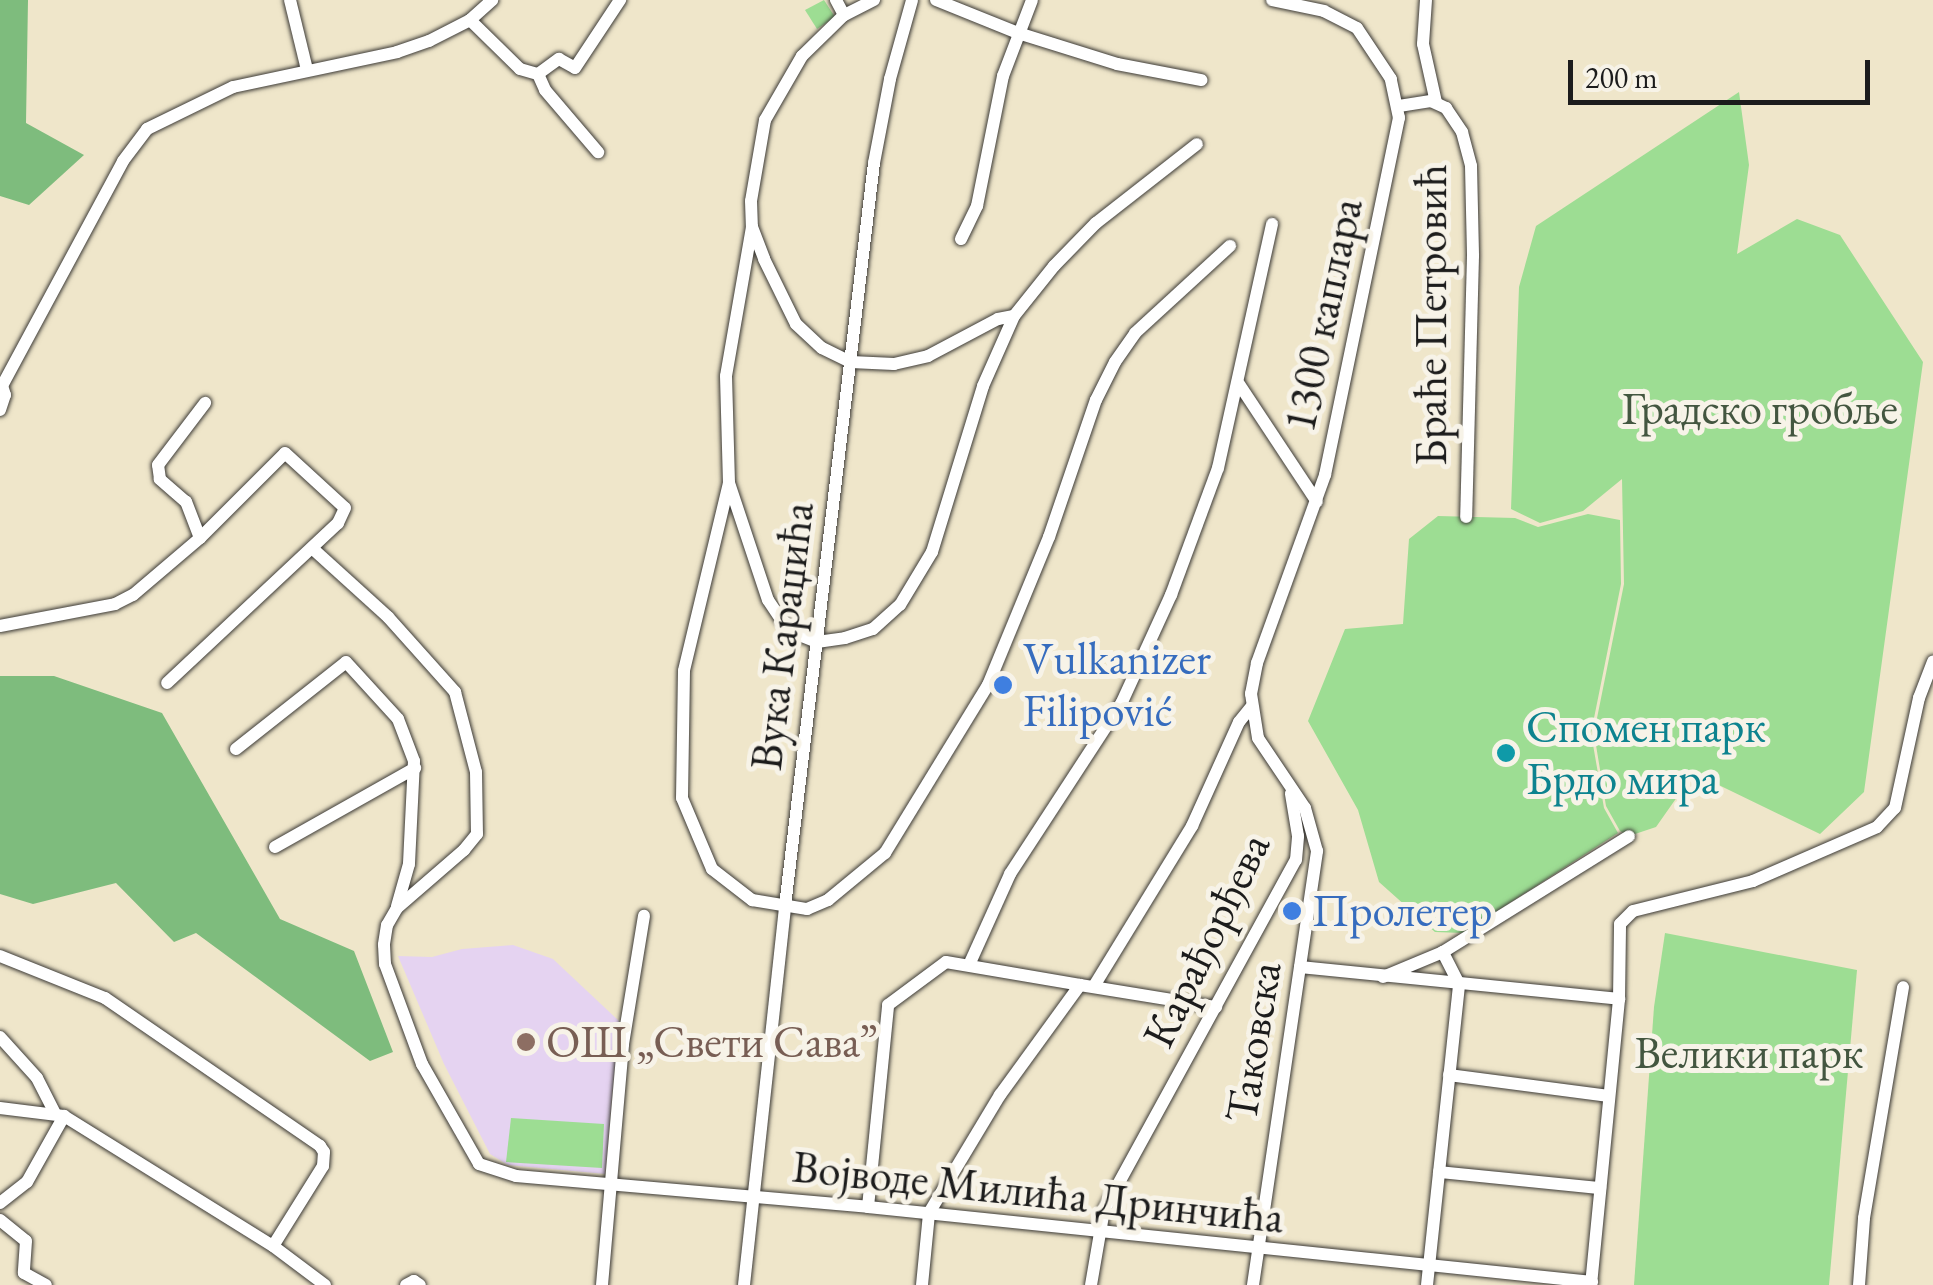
<!DOCTYPE html>
<html>
<head>
<meta charset="utf-8">
<style>
  body { margin:0 }
  #map { position:relative; width:1933px; height:1285px; overflow:hidden; background:#efe6ca; font-family:"EB Garamond",serif }
  div>[style] { position:absolute }
  .built>* { inset:0; background:#e5d3f1 }
  .green>* { inset:0; background:#9ddd93 }
  .forest>* { inset:0; background:#7ebc7d }
  .roads { filter:drop-shadow(0 0 2px #3c3a36) drop-shadow(0 0 2px #3c3a36) }
  .minor>* { height:12px; margin:-6px; padding:0 6px; transform-origin:6px; border-radius:6px; background:#fff }
  .dots>* { width:28px; height:28px; translate:-50% -50%; box-sizing:border-box; border:5px solid #f7f3e8; border-radius:50% }
  span { translate:-50% -50%; white-space:nowrap; text-align:center; line-height:1.15; -webkit-text-stroke:10px #f7f3e8; paint-order:stroke }
  .street-label { font-size:45px; color:#1c1c1c }
  .park-label { font-size:45px; color:#435640 }
  .shop-label { font-size:45px; color:#366cbe }
  .left { translate:0 -50%; text-align:left }
  .culture-label { font-size:45px; color:#0d838f }
  .education-label { font-size:45px; color:#785e54 }
  .scale { position:absolute; left:1568px; top:60px; width:302px; height:45px; box-sizing:border-box; border:5px solid #1c1c1c; border-top:0; padding-left:12px; font-size:30px; line-height:35px; white-space:nowrap; color:#1c1c1c; -webkit-text-stroke:8px #f7f3e8; paint-order:stroke }
</style>
</head>
<body>
<div id="map">
  <div class="built">
    <div style="clip-path:polygon(513px 945px,553px 959px,619px 1021px,605px 1174px,508px 1165px,490px 1154px,444px 1064px,398px 956px,432px 957px,462px 949px)"></div>
  </div>
  <div class="green">
    <div style="clip-path:polygon(824px 0,835px 17px,817px 29px,805px 10px)"></div>
    <div style="clip-path:polygon(1739px 92px,1749px 165px,1737px 254px,1797px 219px,1840px 235px,1923px 362px,1864px 792px,1820px 834px,1694px 773px,1656px 827px,1629px 836px,1620px 831px,1606px 806px,1594px 733px,1624px 584px,1622px 479px,1583px 511px,1540px 523px,1511px 509px,1519px 287px,1536px 226px)"></div>
    <div style="clip-path:polygon(1588px 514px,1620px 520px,1621px 584px,1591px 733px,1604px 808px,1618px 833px,1463px 933px,1435px 932px,1379px 882px,1358px 810px,1308px 721px,1345px 629px,1403px 624px,1409px 539px,1438px 516px,1515px 518px,1538px 527px)"></div>
    <div style="clip-path:polygon(1665px 933px,1857px 970px,1829px 1285px,1634px 1285px,1654px 1007px)"></div>
    <div style="clip-path:polygon(511px 1118px,604px 1124px,602px 1168px,506px 1162px)"></div>
  </div>
  <div class="forest">
    <div style="clip-path:polygon(0 0,28px 0,26px 123px,84px 155px,29px 205px,0 196px)"></div>
    <div style="clip-path:polygon(0 676px,54px 676px,162px 713px,280px 919px,354px 951px,393px 1052px,370px 1061px,196px 933px,174px 942px,116px 883px,33px 904px,0 894px)"></div>
  </div>
  <div class="roads">
    <div class="minor">
      <div style="left:290px;top:0;width:72px;rotate:76.3deg"></div>
      <div style="left:836px;top:0;width:17px;rotate:62deg"></div>
      <div style="left:874px;top:0;width:34px;rotate:153deg"></div>
      <div style="left:844px;top:15px;width:59px;rotate:135.7deg"></div>
      <div style="left:802px;top:56px;width:74px;rotate:120deg"></div>
      <div style="left:765px;top:120px;width:82px;rotate:99.8deg"></div>
      <div style="left:751px;top:201px;width:26px;rotate:88deg"></div>
      <div style="left:752px;top:227px;width:34px;rotate:69deg"></div>
      <div style="left:764px;top:259px;width:72px;rotate:63.8deg"></div>
      <div style="left:796px;top:324px;width:35px;rotate:43deg"></div>
      <div style="left:822px;top:348px;width:32px;rotate:26deg"></div>
      <div style="left:851px;top:362px;width:43px;rotate:2.7deg"></div>
      <div style="left:894px;top:364px;width:35px;rotate:-13deg"></div>
      <div style="left:928px;top:356px;width:79px;rotate:-27.9deg"></div>
      <div style="left:998px;top:319px;width:16px;rotate:-11deg"></div>
      <div style="left:936px;top:0;width:88px;rotate:21.9deg"></div>
      <div style="left:1018px;top:33px;width:104px;rotate:17.4deg"></div>
      <div style="left:1117px;top:64px;width:86px;rotate:10.8deg"></div>
      <div style="left:1426px;top:0;width:44px;rotate:93.9deg"></div>
      <div style="left:1423px;top:44px;width:59px;rotate:77.4deg"></div>
      <div style="left:470px;top:20px;width:70px;rotate:44.4deg"></div>
      <div style="left:520px;top:69px;width:19px;rotate:16deg"></div>
      <div style="left:538px;top:74px;width:26px;rotate:-36deg"></div>
      <div style="left:559px;top:59px;width:18px;rotate:29deg"></div>
      <div style="left:575px;top:68px;width:82px;rotate:-56.5deg"></div>
      <div style="left:538px;top:74px;width:17px;rotate:66deg"></div>
      <div style="left:545px;top:90px;width:82px;rotate:49.5deg"></div>
      <div style="left:1399px;top:106px;width:32px;rotate:-9deg"></div>
      <div style="left:1431px;top:101px;width:17px;rotate:25deg"></div>
      <div style="left:1446px;top:108px;width:29px;rotate:56deg"></div>
      <div style="left:1462px;top:132px;width:35px;rotate:75deg"></div>
      <div style="left:1471px;top:166px;width:90px;rotate:88.7deg"></div>
      <div style="left:1473px;top:256px;width:261px;rotate:91.5deg"></div>
      <div style="left:752px;top:227px;width:151px;rotate:99.9deg"></div>
      <div style="left:726px;top:376px;width:107px;rotate:88.4deg"></div>
      <div style="left:729px;top:483px;width:123px;rotate:71.6deg"></div>
      <div style="left:768px;top:600px;width:23px;rotate:56deg"></div>
      <div style="left:781px;top:619px;width:24px;rotate:42deg"></div>
      <div style="left:799px;top:635px;width:19px;rotate:21deg"></div>
      <div style="left:817px;top:642px;width:28px;rotate:-8deg"></div>
      <div style="left:845px;top:638px;width:29px;rotate:-18deg"></div>
      <div style="left:873px;top:629px;width:36px;rotate:-42deg"></div>
      <div style="left:900px;top:605px;width:62px;rotate:-58.9deg"></div>
      <div style="left:932px;top:552px;width:174px;rotate:-72.9deg"></div>
      <div style="left:983px;top:386px;width:77px;rotate:-66.1deg"></div>
      <div style="left:1014px;top:316px;width:64px;rotate:-51.3deg"></div>
      <div style="left:1054px;top:266px;width:60px;rotate:-45.7deg"></div>
      <div style="left:1096px;top:223px;width:128px;rotate:-38deg"></div>
      <div style="left:961px;top:239px;width:37px;rotate:-64deg"></div>
      <div style="left:977px;top:206px;width:133px;rotate:-78.7deg"></div>
      <div style="left:1003px;top:76px;width:81px;rotate:-69.1deg"></div>
      <div style="left:1239px;top:384px;width:141px;rotate:56.5deg"></div>
      <div style="left:2px;top:386px;width:255px;rotate:-61.7deg"></div>
      <div style="left:123px;top:161px;width:40px;rotate:-53deg"></div>
      <div style="left:147px;top:129px;width:96px;rotate:-26deg"></div>
      <div style="left:233px;top:87px;width:168px;rotate:-12deg"></div>
      <div style="left:397px;top:52px;width:34px;rotate:-19deg"></div>
      <div style="left:429px;top:41px;width:46px;rotate:-27.1deg"></div>
      <div style="left:470px;top:20px;width:30px;rotate:-42deg"></div>
      <div style="left:0;top:410px;width:16px;rotate:-72deg"></div>
      <div style="left:5px;top:395px;width:9px;rotate:-108deg"></div>
      <div style="left:729px;top:483px;width:193px;rotate:103.5deg"></div>
      <div style="left:684px;top:671px;width:127px;rotate:90.9deg"></div>
      <div style="left:682px;top:798px;width:77px;rotate:67.1deg"></div>
      <div style="left:712px;top:869px;width:51px;rotate:37.8deg"></div>
      <div style="left:752px;top:900px;width:56px;rotate:9.3deg"></div>
      <div style="left:807px;top:909px;width:23px;rotate:-23deg"></div>
      <div style="left:828px;top:900px;width:74px;rotate:-39.5deg"></div>
      <div style="left:885px;top:853px;width:197px;rotate:-58.5deg"></div>
      <div style="left:988px;top:685px;width:160px;rotate:-67.6deg"></div>
      <div style="left:1049px;top:537px;width:145px;rotate:-71.1deg"></div>
      <div style="left:1096px;top:400px;width:42px;rotate:-63.4deg"></div>
      <div style="left:1115px;top:362px;width:35px;rotate:-55deg"></div>
      <div style="left:1135px;top:333px;width:129px;rotate:-42.5deg"></div>
      <div style="left:200px;top:538px;width:39px;rotate:-111deg"></div>
      <div style="left:186px;top:502px;width:35px;rotate:-139deg"></div>
      <div style="left:160px;top:479px;width:14px;rotate:-98deg"></div>
      <div style="left:158px;top:465px;width:78px;rotate:-52.8deg"></div>
      <div style="left:312px;top:548px;width:103px;rotate:42.2deg"></div>
      <div style="left:388px;top:617px;width:101px;rotate:48.2deg"></div>
      <div style="left:455px;top:692px;width:83px;rotate:75.3deg"></div>
      <div style="left:476px;top:772px;width:62px;rotate:89.1deg"></div>
      <div style="left:477px;top:834px;width:21px;rotate:129deg"></div>
      <div style="left:464px;top:850px;width:89px;rotate:139.1deg"></div>
      <div style="left:397px;top:908px;width:20px;rotate:120deg"></div>
      <div style="left:387px;top:925px;width:20px;rotate:99deg"></div>
      <div style="left:384px;top:945px;width:19px;rotate:87deg"></div>
      <div style="left:385px;top:964px;width:107px;rotate:69.7deg"></div>
      <div style="left:422px;top:1064px;width:115px;rotate:60.3deg"></div>
      <div style="left:479px;top:1164px;width:39px;rotate:18deg"></div>
      <div style="left:516px;top:1176px;width:353px;rotate:5deg"></div>
      <div style="left:868px;top:1207px;width:728px;rotate:5.91deg"></div>
      <div style="left:0;top:626px;width:117px;rotate:-10.8deg"></div>
      <div style="left:115px;top:604px;width:20px;rotate:-27deg"></div>
      <div style="left:133px;top:595px;width:88px;rotate:-40.4deg"></div>
      <div style="left:200px;top:538px;width:120px;rotate:-45deg"></div>
      <div style="left:285px;top:453px;width:81px;rotate:42.5deg"></div>
      <div style="left:345px;top:508px;width:17px;rotate:115deg"></div>
      <div style="left:338px;top:523px;width:234px;rotate:136.9deg"></div>
      <div style="left:236px;top:749px;width:140px;rotate:-38.3deg"></div>
      <div style="left:346px;top:662px;width:77px;rotate:47.6deg"></div>
      <div style="left:398px;top:719px;width:45px;rotate:69.1deg"></div>
      <div style="left:414px;top:761px;width:103px;rotate:92.8deg"></div>
      <div style="left:409px;top:864px;width:44px;rotate:105.9deg"></div>
      <div style="left:275px;top:847px;width:161px;rotate:-29.4deg"></div>
      <div style="left:0;top:956px;width:113px;rotate:21.8deg"></div>
      <div style="left:105px;top:998px;width:261px;rotate:34.5deg"></div>
      <div style="left:320px;top:1146px;width:7px;rotate:56deg"></div>
      <div style="left:324px;top:1152px;width:14px;rotate:94deg"></div>
      <div style="left:323px;top:1166px;width:94px;rotate:122deg"></div>
      <div style="left:969px;top:965px;width:100px;rotate:-65.7deg"></div>
      <div style="left:1010px;top:874px;width:205px;rotate:-56.9deg"></div>
      <div style="left:1122px;top:702px;width:118px;rotate:-65.4deg"></div>
      <div style="left:1171px;top:595px;width:135px;rotate:-69.7deg"></div>
      <div style="left:1218px;top:468px;width:250px;rotate:-77.5deg"></div>
      <div style="left:1300px;top:967px;width:321px;rotate:5.7deg"></div>
      <div style="left:1383px;top:977px;width:65px;rotate:-22.6deg"></div>
      <div style="left:1443px;top:952px;width:219px;rotate:-31.9deg"></div>
      <div style="left:1094px;top:986px;width:188px;rotate:-58.5deg"></div>
      <div style="left:1192px;top:826px;width:114px;rotate:-65.7deg"></div>
      <div style="left:1239px;top:722px;width:19px;rotate:-51deg"></div>
      <div style="left:0;top:1037px;width:55px;rotate:47.9deg"></div>
      <div style="left:37px;top:1078px;width:38px;rotate:63deg"></div>
      <div style="left:1449px;top:1075px;width:161px;rotate:7.5deg"></div>
      <div style="left:0;top:1108px;width:64px;rotate:7.1deg"></div>
      <div style="left:64px;top:1116px;width:246px;rotate:31.9deg"></div>
      <div style="left:273px;top:1246px;width:65px;rotate:36.9deg"></div>
      <div style="left:1439px;top:1172px;width:162px;rotate:5.7deg"></div>
      <div style="left:0;top:1203px;width:34px;rotate:-38deg"></div>
      <div style="left:27px;top:1182px;width:76px;rotate:-60.7deg"></div>
      <div style="left:868px;top:1207px;width:203px;rotate:-84.3deg"></div>
      <div style="left:888px;top:1005px;width:72px;rotate:-36.6deg"></div>
      <div style="left:946px;top:962px;width:136px;rotate:9.7deg"></div>
      <div style="left:0;top:1220px;width:33px;rotate:39deg"></div>
      <div style="left:26px;top:1241px;width:32px;rotate:94deg"></div>
      <div style="left:24px;top:1273px;width:25px;rotate:29deg"></div>
      <div style="left:406px;top:1285px;width:9px;rotate:-27deg"></div>
      <div style="left:414px;top:1281px;width:7px;rotate:34deg"></div>
      <div style="left:602px;top:1285px;width:242px;rotate:-85deg"></div>
      <div style="left:623px;top:1044px;width:130px;rotate:-80.7deg"></div>
      <div style="left:744px;top:1285px;width:381px;rotate:-83.8deg"></div>
      <div style="left:785px;top:906px;width:748px;rotate:-83.17deg"></div>
      <div style="left:874px;top:163px;width:86px;rotate:-79.2deg"></div>
      <div style="left:890px;top:79px;width:82px;rotate:-74.4deg"></div>
      <div style="left:922px;top:1285px;width:72px;rotate:-84.4deg"></div>
      <div style="left:929px;top:1213px;width:138px;rotate:-59deg"></div>
      <div style="left:1000px;top:1095px;width:136px;rotate:-54deg"></div>
      <div style="left:1080px;top:985px;width:138px;rotate:9.2deg"></div>
      <div style="left:1091px;top:1285px;width:76px;rotate:-80.2deg"></div>
      <div style="left:1104px;top:1210px;width:399px;rotate:-61.3deg"></div>
      <div style="left:1296px;top:860px;width:24px;rotate:-85deg"></div>
      <div style="left:1298px;top:836px;width:43px;rotate:-99.5deg"></div>
      <div style="left:1253px;top:1285px;width:439px;rotate:-81.6deg"></div>
      <div style="left:1317px;top:851px;width:45px;rotate:-105.6deg"></div>
      <div style="left:1305px;top:808px;width:84px;rotate:-123.9deg"></div>
      <div style="left:1258px;top:738px;width:45px;rotate:-99deg"></div>
      <div style="left:1251px;top:694px;width:32px;rotate:-79deg"></div>
      <div style="left:1257px;top:663px;width:200px;rotate:-70.1deg"></div>
      <div style="left:1325px;top:475px;width:365px;rotate:-78.3deg"></div>
      <div style="left:1399px;top:118px;width:40px;rotate:-102deg"></div>
      <div style="left:1391px;top:79px;width:61px;rotate:-123.7deg"></div>
      <div style="left:1357px;top:28px;width:37px;rotate:-153deg"></div>
      <div style="left:1324px;top:11px;width:53px;rotate:-168.1deg"></div>
      <div style="left:1427px;top:1285px;width:303px;rotate:-83.9deg"></div>
      <div style="left:1459px;top:984px;width:36px;rotate:-117deg"></div>
      <div style="left:1591px;top:1285px;width:287px;rotate:-84.4deg"></div>
      <div style="left:1619px;top:999px;width:75px;rotate:-89.2deg"></div>
      <div style="left:1620px;top:924px;width:18px;rotate:-45deg"></div>
      <div style="left:1633px;top:911px;width:124px;rotate:-14deg"></div>
      <div style="left:1753px;top:881px;width:135px;rotate:-23.5deg"></div>
      <div style="left:1877px;top:827px;width:26px;rotate:-47deg"></div>
      <div style="left:1895px;top:808px;width:113px;rotate:-77.7deg"></div>
      <div style="left:1919px;top:698px;width:39px;rotate:-69deg"></div>
      <div style="left:1859px;top:1285px;width:67px;rotate:-85.7deg"></div>
      <div style="left:1864px;top:1218px;width:234px;rotate:-80.4deg"></div>
    </div>
  </div>
  <div class="dots">
    <div style="left:1003px;top:685px;background:#3f7fe0"></div>
    <div style="left:1506px;top:753px;background:#0f9aa8"></div>
    <div style="left:1292px;top:911px;background:#3f7fe0"></div>
    <div style="left:526px;top:1042px;background:#8d6e63"></div>
  </div>
  <div class="street-label">
    <span style="left:1323px;top:315px;rotate:-78deg">1300 каплара</span>
    <span style="left:1431px;top:315px;rotate:-90deg">Браће Петровић</span>
    <span style="left:782px;top:636px;rotate:-83deg">Вука Караџића</span>
    <span style="left:1206px;top:940px;rotate:-64deg">Карађорђева</span>
    <span style="left:1253px;top:1042px;rotate:-81deg">Таковска</span>
    <span style="left:1038px;top:1192px;rotate:6deg">Војводе Милића Дринчића</span>
  </div>
  <div class="park-label">
    <span style="left:1760px;top:409px">Градско гробље</span>
    <span style="left:1749px;top:1053px">Велики парк</span>
  </div>
  <div class="shop-label">
    <span class="left" style="left:1023px;top:685px">Vulkanizer<br>Filipović</span>
    <span class="left" style="left:1312px;top:911px">Пролетер</span>
  </div>
  <div class="culture-label">
    <span class="left" style="left:1526px;top:753px">Спомен парк<br>Брдо мира</span>
  </div>
  <div class="education-label">
    <span class="left" style="left:546px;top:1042px">ОШ „Свети Сава”</span>
  </div>
  <div class="scale">200 m</div>
</div>
</body>
</html>
